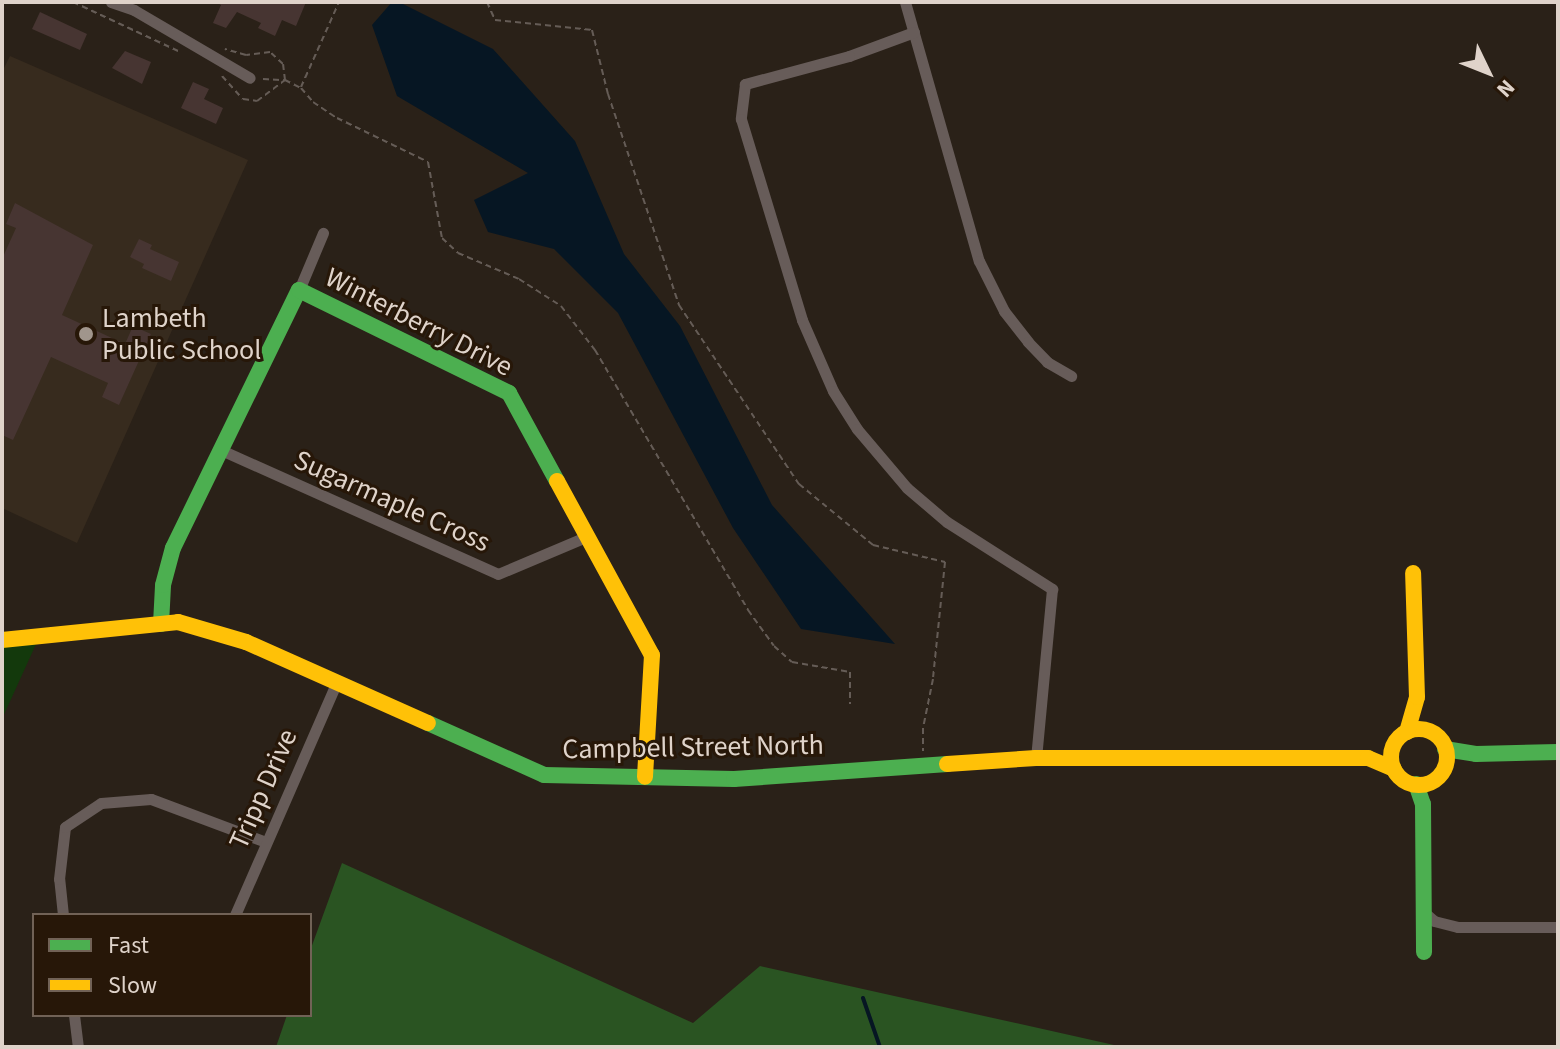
<!DOCTYPE html>
<html>
<head>
<meta charset="utf-8">
<style>
  body { margin:0 }
  #map { position:relative; width:1560px; height:1049px; overflow:hidden; background:#2a2118; font-family:"Source Sans 3",sans-serif }
  div>[style] { position:absolute }
  .education>* { inset:0; background:#372b1e }
  .green>* { inset:0; background:#13390c }
  .forest>* { inset:0; background:#2a5422 }
  .water>* { inset:0; background:#061623 }
  .stream>* { height:4px; margin:-2px; padding:0 2px; transform-origin:2px; border-radius:2px; background:#061623 }
  .building>* { inset:0; background:#473532 }
  .path>* { height:2px; margin-top:-1px; transform-origin:0; background:repeating-linear-gradient(90deg,#655c56 0 6px,transparent 0 10px) }
  .street>* { height:11px; margin:-5.5px; padding:0 5.5px; transform-origin:5.5px; border-radius:5.5px; background:#675c59 }
  .fast>* { height:16px; margin:-8px; padding:0 8px; transform-origin:8px; border-radius:8px; background:#4caf50 }
  .slow>* { height:16px; margin:-8px; padding:0 8px; transform-origin:8px; border-radius:8px; background:#ffc107 }
  .slow>.ring { margin:-8px; padding:0; box-sizing:content-box; background:none; border:16px solid #ffc107; border-radius:50% }
  .dots>* { width:22px; height:22px; translate:-50% -50%; box-sizing:border-box; border:4px solid #271708; border-radius:50% }
  span { translate:-50% -50%; white-space:nowrap; text-align:center; line-height:1.15; -webkit-text-stroke:6px #271708; paint-order:stroke }
  .poi-label { font-size:28px; color:#dfd3ca }
  .left { translate:0 -50%; text-align:left }
  .street-label { font-size:28px; color:#dfd3ca }
  .frame { position:absolute; inset:0; border:4px solid #dfd3ca; pointer-events:none }
  .legend { position:absolute; left:32px; top:913px; width:280px; height:104px; box-sizing:border-box; background:#271708; border:2px solid #716256; margin:0; padding:10px 14px; list-style:none; font-size:24px; color:#dfd3ca }
  .legend li { display:flex; align-items:center; gap:16px; height:40px }
  .legend b { width:40px; border:2px solid #716256 }
  .north { position:absolute; left:1448px; top:32px; width:80px; height:80px; -webkit-text-stroke:6px #271708; paint-order:stroke; rotate:133deg; font-size:22px; font-weight:700; line-height:32px; text-align:center; color:#dfd3ca }
  .north::after { content:''; display:block; margin:auto; width:28px; height:36px; background:#dfd3ca; clip-path:polygon(50% 0,100% 100%,50% 72%,0 100%) }
</style>
</head>
<body>
<div id="map">
  <div class="education">
    <div style="clip-path:polygon(10px 56px,248px 160px,77px 543px,2px 508px,2px 72px)"></div>
  </div>
  <div class="green">
    <div style="clip-path:polygon(42px 631px,2px 719px,2px 634px)"></div>
  </div>
  <div class="forest">
    <div style="clip-path:polygon(342px 863px,693px 1023px,760px 966px,1123px 1047px,276px 1047px,287px 1015px,310px 1015px,310px 951px)"></div>
  </div>
  <div class="water">
    <div style="clip-path:polygon(392px 2px,399px 2px,493px 49px,575px 141px,624px 254px,680px 326px,772px 505px,895px 644px,801px 629px,733px 528px,618px 313px,554px 249px,488px 232px,474px 200px,528px 173px,397px 96px,372px 25px)"></div>
  </div>
  <div class="stream">
    <div style="left:863px;top:998px;width:52px;rotate:70.9deg"></div>
  </div>
  <div class="building">
    <div style="clip-path:polygon(216px 2px,306px 2px,296px 26px,282px 20px,275px 36px,258px 28px,261px 23px,237px 12px,226px 28px,213px 23px,221px 5px)"></div>
    <div style="clip-path:polygon(40px 12px,87px 34px,80px 50px,32px 29px)"></div>
    <div style="clip-path:polygon(125px 51px,151px 62px,142px 84px,112px 68px)"></div>
    <div style="clip-path:polygon(193px 82px,209px 89px,204px 99px,223px 108px,216px 124px,181px 108px)"></div>
    <div style="clip-path:polygon(15px 203px,93px 245px,62px 315px,125px 344px,133px 326px,151px 334px,119px 405px,102px 397px,108px 383px,51px 357px,13px 440px,2px 435px,2px 259px,16px 228px,6px 224px)"></div>
    <div style="clip-path:polygon(139px 239px,152px 245px,150px 249px,179px 262px,171px 281px,142px 268px,144px 264px,130px 257px)"></div>
  </div>
  <div class="path">
    <div style="left:73px;top:2px;width:116px;rotate:25deg"></div>
    <div style="left:487px;top:2px;width:20px;rotate:66deg"></div>
    <div style="left:495px;top:20px;width:98px;rotate:5.9deg"></div>
    <div style="left:592px;top:30px;width:66px;rotate:76deg"></div>
    <div style="left:608px;top:94px;width:223px;rotate:71.4deg"></div>
    <div style="left:679px;top:305px;width:216px;rotate:56.2deg"></div>
    <div style="left:799px;top:484px;width:96px;rotate:39.5deg"></div>
    <div style="left:873px;top:545px;width:74px;rotate:13.3deg"></div>
    <div style="left:945px;top:562px;width:118px;rotate:95.9deg"></div>
    <div style="left:933px;top:679px;width:50px;rotate:101.5deg"></div>
    <div style="left:923px;top:728px;width:23px;rotate:90deg"></div>
    <div style="left:222px;top:76px;width:31px;rotate:48deg"></div>
    <div style="left:243px;top:99px;width:14px;rotate:8deg"></div>
    <div style="left:257px;top:101px;width:35px;rotate:-37deg"></div>
    <div style="left:285px;top:80px;width:16px;rotate:-97deg"></div>
    <div style="left:283px;top:64px;width:18px;rotate:-137deg"></div>
    <div style="left:270px;top:52px;width:24px;rotate:173deg"></div>
    <div style="left:246px;top:55px;width:22px;rotate:-164deg"></div>
    <div style="left:263px;top:79px;width:22px;rotate:3deg"></div>
    <div style="left:285px;top:80px;width:18px;rotate:27deg"></div>
    <div style="left:301px;top:88px;width:18px;rotate:49deg"></div>
    <div style="left:313px;top:102px;width:29px;rotate:34deg"></div>
    <div style="left:337px;top:118px;width:101px;rotate:25.8deg"></div>
    <div style="left:428px;top:162px;width:77px;rotate:79.6deg"></div>
    <div style="left:442px;top:238px;width:22px;rotate:43deg"></div>
    <div style="left:458px;top:253px;width:66px;rotate:23.1deg"></div>
    <div style="left:519px;top:279px;width:50px;rotate:32.7deg"></div>
    <div style="left:561px;top:306px;width:56px;rotate:52.3deg"></div>
    <div style="left:595px;top:350px;width:302px;rotate:59.5deg"></div>
    <div style="left:748px;top:610px;width:44px;rotate:54.2deg"></div>
    <div style="left:774px;top:646px;width:24px;rotate:42deg"></div>
    <div style="left:792px;top:662px;width:59px;rotate:9.8deg"></div>
    <div style="left:850px;top:672px;width:32px;rotate:90deg"></div>
    <div style="left:301px;top:87px;width:93px;rotate:-65.9deg"></div>
  </div>
  <div class="street">
    <div style="left:111px;top:2px;width:24px;rotate:19deg"></div>
    <div style="left:134px;top:10px;width:134px;rotate:30.4deg"></div>
    <div style="left:905px;top:2px;width:269px;rotate:74.1deg"></div>
    <div style="left:979px;top:261px;width:56px;rotate:63.4deg"></div>
    <div style="left:1004px;top:311px;width:39px;rotate:52deg"></div>
    <div style="left:1028px;top:342px;width:28px;rotate:46deg"></div>
    <div style="left:1047px;top:362px;width:28px;rotate:30deg"></div>
    <div style="left:914px;top:32px;width:69px;rotate:159.7deg"></div>
    <div style="left:849px;top:56px;width:108px;rotate:164.9deg"></div>
    <div style="left:745px;top:84px;width:35px;rotate:97deg"></div>
    <div style="left:741px;top:119px;width:210px;rotate:73.1deg"></div>
    <div style="left:802px;top:320px;width:77px;rotate:66.4deg"></div>
    <div style="left:833px;top:391px;width:45px;rotate:57.7deg"></div>
    <div style="left:857px;top:429px;width:77px;rotate:49.7deg"></div>
    <div style="left:907px;top:488px;width:52px;rotate:40.4deg"></div>
    <div style="left:947px;top:522px;width:125px;rotate:32.5deg"></div>
    <div style="left:1052px;top:589px;width:170px;rotate:95.4deg"></div>
    <div style="left:299px;top:290px;width:62px;rotate:-67.2deg"></div>
    <div style="left:221px;top:450px;width:303px;rotate:24.1deg"></div>
    <div style="left:498px;top:574px;width:98px;rotate:-22.9deg"></div>
    <div style="left:1424px;top:912px;width:13px;rotate:42deg"></div>
    <div style="left:1434px;top:921px;width:25px;rotate:14deg"></div>
    <div style="left:1458px;top:927px;width:100px"></div>
    <div style="left:63px;top:915px;width:36px;rotate:-96deg"></div>
    <div style="left:59px;top:879px;width:52px;rotate:-83.4deg"></div>
    <div style="left:65px;top:827px;width:43px;rotate:-33.7deg"></div>
    <div style="left:101px;top:803px;width:50px;rotate:-4.6deg"></div>
    <div style="left:151px;top:799px;width:123px;rotate:20.5deg"></div>
    <div style="left:235px;top:915px;width:252px;rotate:-66.4deg"></div>
    <div style="left:74px;top:1015px;width:32px;rotate:83deg"></div>
  </div>
  <div class="fast">
    <div style="left:161px;top:624px;width:39px;rotate:-87deg"></div>
    <div style="left:163px;top:585px;width:38px;rotate:-75deg"></div>
    <div style="left:173px;top:548px;width:287px;rotate:-64deg"></div>
    <div style="left:299px;top:290px;width:234px;rotate:26.1deg"></div>
    <div style="left:509px;top:393px;width:100px;rotate:61.4deg"></div>
    <div style="left:428px;top:723px;width:127px;rotate:24.1deg"></div>
    <div style="left:544px;top:775px;width:190px;rotate:1.2deg"></div>
    <div style="left:734px;top:779px;width:214px;rotate:-4deg"></div>
    <div style="left:1445px;top:749px;width:31px;rotate:9deg"></div>
    <div style="left:1476px;top:754px;width:82px;rotate:-1.4deg"></div>
    <div style="left:1416px;top:784px;width:21px;rotate:71deg"></div>
    <div style="left:1423px;top:804px;width:148px;rotate:89.6deg"></div>
  </div>
  <div class="slow">
    <div style="left:557px;top:481px;width:198px;rotate:61.4deg"></div>
    <div style="left:652px;top:655px;width:122px;rotate:93.3deg"></div>
    <div style="left:2px;top:640px;width:177px;rotate:-5.8deg"></div>
    <div style="left:178px;top:622px;width:71px;rotate:16.4deg"></div>
    <div style="left:246px;top:642px;width:199px;rotate:24deg"></div>
    <div class="ring" style="left:1391px;top:729px;width:40px;height:40px"></div>
    <div style="left:1407px;top:732px;width:36px;rotate:-74deg"></div>
    <div style="left:1417px;top:697px;width:124px;rotate:-91.8deg"></div>
    <div style="left:947px;top:764px;width:89px;rotate:-3.9deg"></div>
    <div style="left:1036px;top:758px;width:332px"></div>
    <div style="left:1368px;top:758px;width:28px;rotate:23deg"></div>
  </div>
  <div class="dots">
    <div style="left:86px;top:334px;background:#a0958c"></div>
  </div>
  <div class="poi-label">
    <span class="left" style="left:102px;top:334px">Lambeth<br>Public School</span>
  </div>
  <div class="street-label">
    <span style="left:419px;top:322px;rotate:27deg">Winterberry Drive</span>
    <span style="left:392px;top:501px;rotate:24deg">Sugarmaple Cross</span>
    <span style="left:693px;top:747px;rotate:-1deg">Campbell Street North</span>
    <span style="left:263px;top:789px;rotate:-66deg">Tripp Drive</span>
  </div>
  <div class="frame"></div>
  <ul class="legend">
  <li><b style="height:10px;background:#4caf50"></b>Fast</li>
  <li><b style="height:10px;background:#ffc107"></b>Slow</li>
  </ul>
  <div class="north">N</div>
</div>
</body>
</html>
